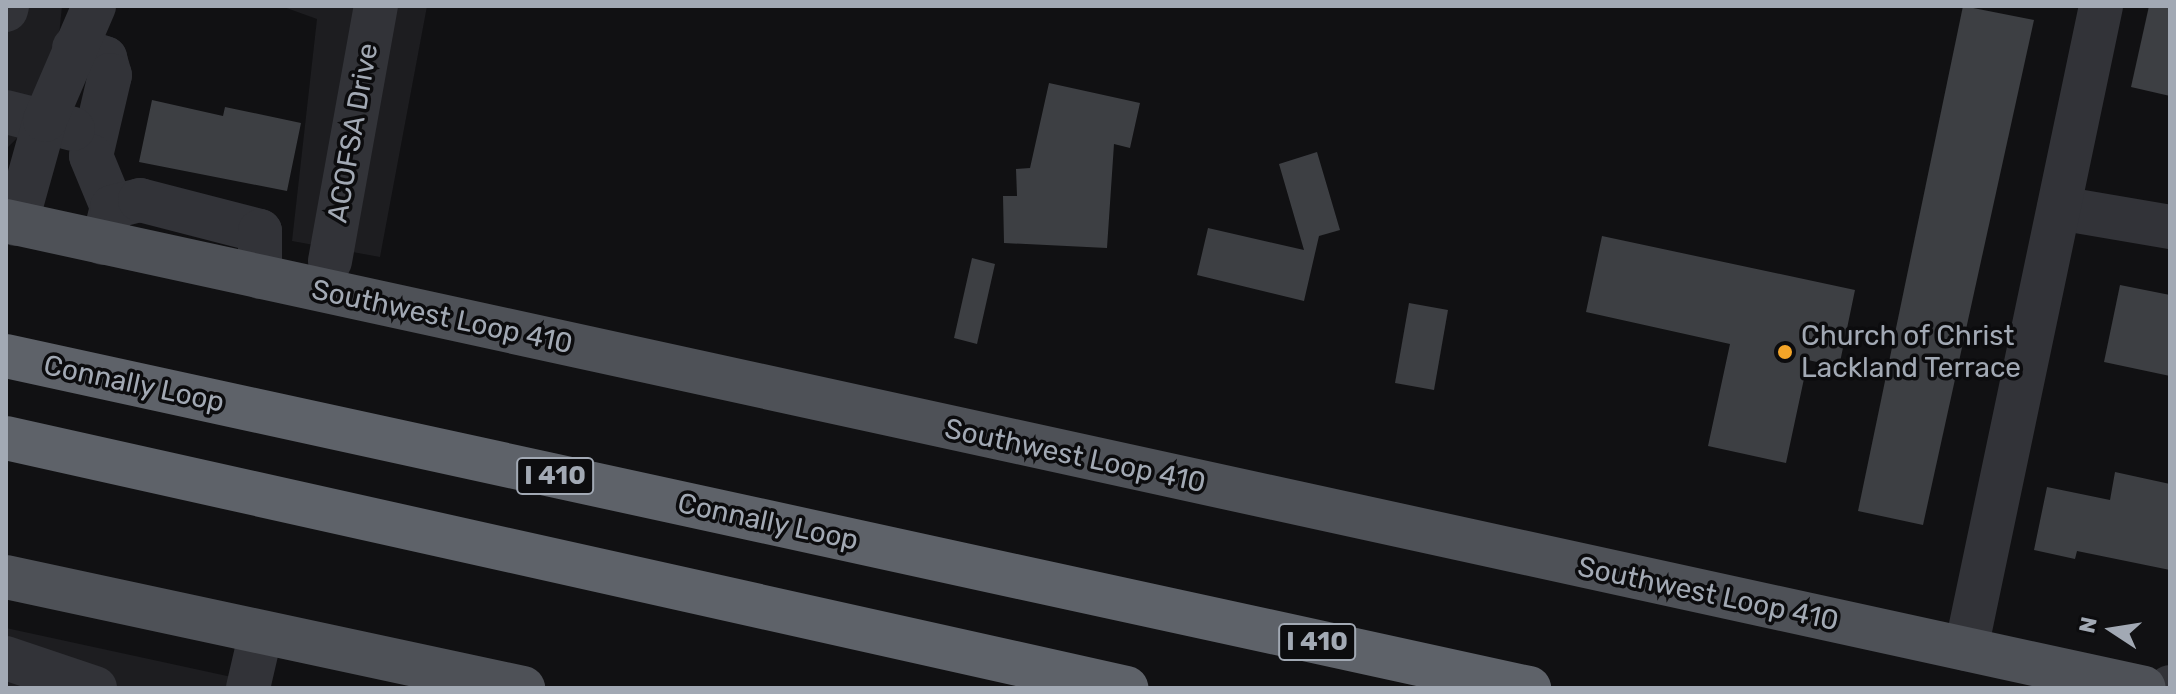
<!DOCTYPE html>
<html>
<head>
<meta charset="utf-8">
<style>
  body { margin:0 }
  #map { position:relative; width:2176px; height:694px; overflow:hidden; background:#111113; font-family:Rubik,sans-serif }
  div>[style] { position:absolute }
  .built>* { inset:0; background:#1d1d20 }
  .building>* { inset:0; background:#3d3f43 }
  .minor>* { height:44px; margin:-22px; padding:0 22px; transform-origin:22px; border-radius:22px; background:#323338 }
  .major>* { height:44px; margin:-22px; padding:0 22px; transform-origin:22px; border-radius:22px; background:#4e5157 }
  .highway>* { height:44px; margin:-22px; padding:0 22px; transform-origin:22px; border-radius:22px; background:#5e6269 }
  .dots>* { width:22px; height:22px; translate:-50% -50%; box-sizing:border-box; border:4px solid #0c0c0e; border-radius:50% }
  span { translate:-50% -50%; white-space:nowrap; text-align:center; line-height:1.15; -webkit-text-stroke:7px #0c0c0e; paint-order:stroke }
  .shield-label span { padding:2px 6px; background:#0c0c0e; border:2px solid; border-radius:6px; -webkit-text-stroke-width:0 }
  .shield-label { font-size:26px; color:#a2a9b4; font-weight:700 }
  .street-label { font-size:28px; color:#a2a9b4 }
  .poi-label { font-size:28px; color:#a2a9b4 }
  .left { translate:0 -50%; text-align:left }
  .frame { position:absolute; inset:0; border:8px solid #a2a9b4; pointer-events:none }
  .north { position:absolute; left:2072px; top:590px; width:80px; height:80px; -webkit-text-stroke:6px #0c0c0e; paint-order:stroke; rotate:282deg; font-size:22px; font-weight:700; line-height:32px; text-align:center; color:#a2a9b4 }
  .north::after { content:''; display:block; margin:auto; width:28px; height:36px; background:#a2a9b4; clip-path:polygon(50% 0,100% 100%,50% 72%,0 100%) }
</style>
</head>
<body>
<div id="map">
  <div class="built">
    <div style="clip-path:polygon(6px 6px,62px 6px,52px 104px,6px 149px)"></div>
    <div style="clip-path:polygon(281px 6px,427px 6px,380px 257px,292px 241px,317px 19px)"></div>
    <div style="clip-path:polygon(6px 628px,282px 688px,6px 688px)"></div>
  </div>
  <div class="building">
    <div style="clip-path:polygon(1963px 6px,2034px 20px,1923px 525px,1858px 511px)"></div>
    <div style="clip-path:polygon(2149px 6px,2170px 6px,2170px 96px,2131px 87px)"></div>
    <div style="clip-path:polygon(1049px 83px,1140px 103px,1130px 148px,1114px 144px,1107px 248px,1004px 243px,1003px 196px,1017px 196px,1016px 169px,1030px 168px)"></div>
    <div style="clip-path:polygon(152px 100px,223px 116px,225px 107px,301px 123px,287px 191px,139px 162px)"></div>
    <div style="clip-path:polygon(1317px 152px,1340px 230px,1319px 236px,1304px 301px,1197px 275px,1208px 228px,1304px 250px,1279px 164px)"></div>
    <div style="clip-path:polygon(1602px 236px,1855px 290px,1839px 367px,1808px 360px,1786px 463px,1708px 446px,1730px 344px,1586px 312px)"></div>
    <div style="clip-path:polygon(972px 258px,995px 264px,977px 344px,954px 338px)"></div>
    <div style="clip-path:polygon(2120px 285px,2170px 295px,2170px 376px,2104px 362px)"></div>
    <div style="clip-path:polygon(1409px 303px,1448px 310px,1434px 390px,1395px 383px)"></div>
    <div style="clip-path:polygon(2115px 472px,2170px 484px,2170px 570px,2077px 551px,2075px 559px,2034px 550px,2047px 487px,2110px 500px)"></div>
  </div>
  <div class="minor">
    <div style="left:6px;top:10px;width:4px;rotate:-76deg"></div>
    <div style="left:74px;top:48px;width:33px;rotate:18deg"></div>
    <div style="left:105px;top:58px;width:18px;rotate:74deg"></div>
    <div style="left:110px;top:75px;width:83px;rotate:103.2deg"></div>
    <div style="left:91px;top:156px;width:55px;rotate:67.6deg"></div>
    <div style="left:6px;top:112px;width:69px;rotate:14.2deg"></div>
    <div style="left:2059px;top:208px;width:113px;rotate:9.7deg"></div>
    <div style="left:16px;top:224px;width:108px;rotate:-74.4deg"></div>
    <div style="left:45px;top:120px;width:124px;rotate:-66.7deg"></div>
    <div style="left:103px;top:243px;width:37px;rotate:-76deg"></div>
    <div style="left:112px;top:207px;width:29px;rotate:-14deg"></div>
    <div style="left:140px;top:200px;width:124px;rotate:14.5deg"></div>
    <div style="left:260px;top:231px;width:46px;rotate:90deg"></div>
    <div style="left:330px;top:261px;width:259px;rotate:-79.8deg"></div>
    <div style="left:1966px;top:649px;width:657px;rotate:-78.14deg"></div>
    <div style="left:6px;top:658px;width:94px;rotate:18.6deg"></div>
    <div style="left:248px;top:688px;width:57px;rotate:-76.9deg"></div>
    <div style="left:2170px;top:688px;width:1px;rotate:-90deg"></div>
  </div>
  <div class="major">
    <div style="left:6px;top:221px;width:2188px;rotate:12.32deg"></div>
    <div style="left:6px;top:577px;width:529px;rotate:12.12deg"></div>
  </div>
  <div class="highway">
    <div style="left:6px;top:356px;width:1559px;rotate:12.3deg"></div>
    <div style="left:6px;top:438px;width:1148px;rotate:12.58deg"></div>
  </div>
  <div class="dots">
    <div style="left:1785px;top:352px;background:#f4a528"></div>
  </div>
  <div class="shield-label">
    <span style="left:555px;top:476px">I 410</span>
    <span style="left:1317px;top:642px">I 410</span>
  </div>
  <div class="street-label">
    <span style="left:353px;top:133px;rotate:-80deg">ACOFSA Drive</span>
    <span style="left:442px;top:317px;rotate:12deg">Southwest Loop 410</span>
    <span style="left:134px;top:384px;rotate:12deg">Connally Loop</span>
    <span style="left:1075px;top:456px;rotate:12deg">Southwest Loop 410</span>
    <span style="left:768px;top:522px;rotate:12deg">Connally Loop</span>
    <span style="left:1708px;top:594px;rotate:12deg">Southwest Loop 410</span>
  </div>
  <div class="poi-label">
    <span class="left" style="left:1801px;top:352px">Church of Christ<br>Lackland Terrace</span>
  </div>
  <div class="frame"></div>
  <div class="north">N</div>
</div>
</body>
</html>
